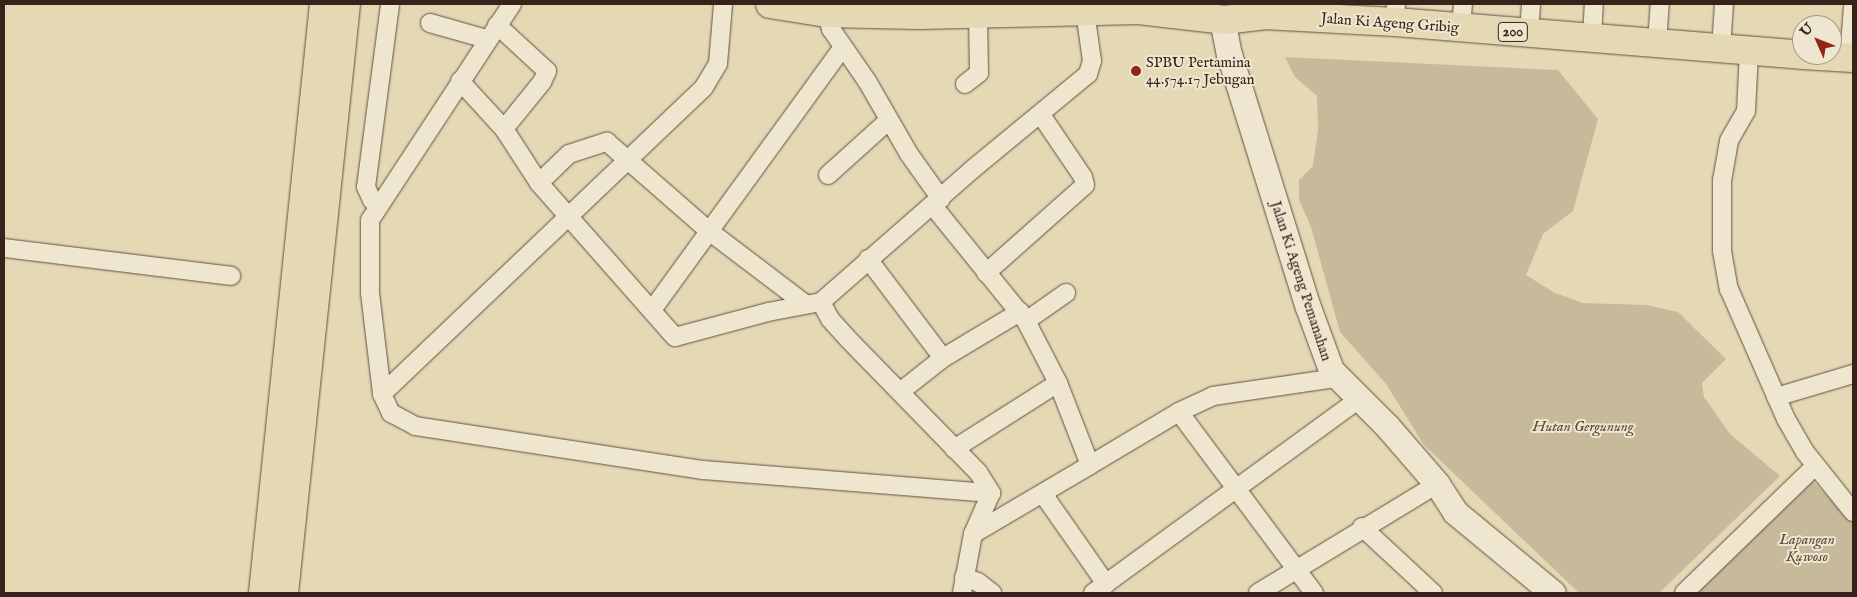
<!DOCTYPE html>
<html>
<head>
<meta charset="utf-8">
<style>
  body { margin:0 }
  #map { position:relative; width:1857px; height:597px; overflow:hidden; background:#e5d9b5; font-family:"IM FELL English",serif }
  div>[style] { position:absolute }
  .green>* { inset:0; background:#c7ba9b }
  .roads { filter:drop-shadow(0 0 1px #625041) drop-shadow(0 0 1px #625041) }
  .street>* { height:18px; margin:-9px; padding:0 9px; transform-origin:9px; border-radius:9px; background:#eee6cf }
  .secondary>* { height:25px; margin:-12.5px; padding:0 12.5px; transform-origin:12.5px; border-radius:12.5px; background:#eee6cf }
  .primary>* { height:28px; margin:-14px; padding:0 14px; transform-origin:14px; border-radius:14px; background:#e5d9b5 }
  .highway>* { height:28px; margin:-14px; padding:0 14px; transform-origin:14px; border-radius:14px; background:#e5d9b5 }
  .dots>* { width:14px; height:14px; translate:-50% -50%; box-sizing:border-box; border:2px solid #eee6cf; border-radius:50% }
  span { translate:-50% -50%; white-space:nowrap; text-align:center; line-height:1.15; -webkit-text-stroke:4px #eee6cf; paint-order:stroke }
  .shield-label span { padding:1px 4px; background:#eee6cf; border:1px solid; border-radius:4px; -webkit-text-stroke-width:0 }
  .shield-label { font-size:14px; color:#37231a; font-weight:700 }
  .street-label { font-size:15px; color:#37231a }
  .poi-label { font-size:15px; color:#37231a }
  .left { translate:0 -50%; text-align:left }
  .park-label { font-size:15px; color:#5b493a; font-style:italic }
  .frame { position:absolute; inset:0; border:5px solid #37231a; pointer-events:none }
  .north { position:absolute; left:1792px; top:15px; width:50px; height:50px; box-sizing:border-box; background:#eee6cf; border:1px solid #a59887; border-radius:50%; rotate:314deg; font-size:14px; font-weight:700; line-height:20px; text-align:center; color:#37231a }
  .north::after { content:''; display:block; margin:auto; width:18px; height:22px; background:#8f2418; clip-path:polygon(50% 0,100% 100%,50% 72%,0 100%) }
</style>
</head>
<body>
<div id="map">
  <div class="green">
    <div style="clip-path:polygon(1285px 57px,1558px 70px,1598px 119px,1573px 211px,1543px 234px,1526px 275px,1555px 293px,1583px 303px,1647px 305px,1678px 312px,1726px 359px,1702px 383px,1704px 397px,1730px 434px,1780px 476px,1659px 593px,1579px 593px,1424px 445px,1386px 384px,1340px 332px,1311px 227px,1299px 200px,1299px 180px,1313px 166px,1318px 129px,1317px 96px,1295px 77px)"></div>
    <div style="clip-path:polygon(1813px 481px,1853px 523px,1853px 593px,1694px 593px)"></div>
  </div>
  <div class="roads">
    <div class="street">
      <div style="left:512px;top:4px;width:258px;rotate:123.3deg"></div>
      <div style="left:370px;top:220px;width:73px;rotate:90deg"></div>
      <div style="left:370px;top:293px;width:102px;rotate:83.2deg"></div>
      <div style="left:382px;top:394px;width:21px;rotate:65deg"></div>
      <div style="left:391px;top:413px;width:27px;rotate:28deg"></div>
      <div style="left:415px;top:426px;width:291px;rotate:8.7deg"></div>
      <div style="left:703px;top:470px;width:289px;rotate:4.6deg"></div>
      <div style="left:825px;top:5px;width:25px;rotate:76deg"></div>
      <div style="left:831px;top:29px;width:63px;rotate:55.3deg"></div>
      <div style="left:867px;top:81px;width:84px;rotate:60.1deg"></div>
      <div style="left:909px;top:154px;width:55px;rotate:54.6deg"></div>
      <div style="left:1395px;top:22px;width:18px;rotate:-87deg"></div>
      <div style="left:430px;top:23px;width:58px;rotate:15.9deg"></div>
      <div style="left:497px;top:25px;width:68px;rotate:42.6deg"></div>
      <div style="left:547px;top:71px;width:12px;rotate:114deg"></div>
      <div style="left:542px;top:82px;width:60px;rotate:129deg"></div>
      <div style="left:1461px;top:27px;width:23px;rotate:-85deg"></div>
      <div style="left:1529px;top:33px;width:29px;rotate:-86deg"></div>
      <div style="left:1592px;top:38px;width:34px;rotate:-87deg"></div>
      <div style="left:1657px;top:43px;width:39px;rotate:-86deg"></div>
      <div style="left:1721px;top:49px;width:45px;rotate:-86.2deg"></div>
      <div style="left:1749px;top:52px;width:59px;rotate:92.9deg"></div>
      <div style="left:1746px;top:111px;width:34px;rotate:120deg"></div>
      <div style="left:1729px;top:141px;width:40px;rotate:100deg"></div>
      <div style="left:1722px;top:180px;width:71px;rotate:90deg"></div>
      <div style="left:1722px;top:251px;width:39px;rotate:80deg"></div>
      <div style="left:1729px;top:289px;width:142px;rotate:66.3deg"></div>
      <div style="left:1786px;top:419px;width:38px;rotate:60deg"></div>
      <div style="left:1805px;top:452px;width:77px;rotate:51.3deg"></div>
      <div style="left:1849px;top:58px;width:51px;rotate:-85.5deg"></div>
      <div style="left:460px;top:81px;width:65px;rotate:47.5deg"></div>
      <div style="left:504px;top:129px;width:64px;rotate:57.1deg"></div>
      <div style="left:539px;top:183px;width:205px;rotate:48.6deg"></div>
      <div style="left:675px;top:337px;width:96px;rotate:-15deg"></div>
      <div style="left:768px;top:312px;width:54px;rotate:-10.7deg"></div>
      <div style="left:821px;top:302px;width:19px;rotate:62deg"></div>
      <div style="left:830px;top:319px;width:27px;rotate:48deg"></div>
      <div style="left:848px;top:339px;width:186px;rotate:45.7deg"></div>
      <div style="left:978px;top:472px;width:25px;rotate:58deg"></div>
      <div style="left:991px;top:493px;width:45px;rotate:113.7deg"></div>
      <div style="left:973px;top:534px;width:60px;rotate:100.6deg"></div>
      <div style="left:965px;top:84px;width:18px;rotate:-38deg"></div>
      <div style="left:979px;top:73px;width:60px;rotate:-91deg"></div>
      <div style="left:828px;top:175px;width:81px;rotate:-42deg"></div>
      <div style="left:539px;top:183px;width:42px;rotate:-44deg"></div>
      <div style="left:569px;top:154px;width:40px;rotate:-18deg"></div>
      <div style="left:607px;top:142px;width:135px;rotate:41.1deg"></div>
      <div style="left:709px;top:231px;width:121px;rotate:37.2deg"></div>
      <div style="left:379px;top:206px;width:9px;rotate:-139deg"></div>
      <div style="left:372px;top:200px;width:14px;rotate:-115deg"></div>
      <div style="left:366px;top:187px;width:185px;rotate:-82.5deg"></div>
      <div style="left:933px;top:206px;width:148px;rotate:51deg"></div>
      <div style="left:1026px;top:321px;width:70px;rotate:62.7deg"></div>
      <div style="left:1058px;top:383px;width:123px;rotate:147.6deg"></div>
      <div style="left:4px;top:248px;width:229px;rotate:7deg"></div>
      <div style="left:868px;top:259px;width:124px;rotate:52.9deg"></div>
      <div style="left:986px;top:273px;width:132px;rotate:-41.6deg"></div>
      <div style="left:1085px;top:185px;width:8px;rotate:-104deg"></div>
      <div style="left:1083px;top:177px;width:75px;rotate:-124.1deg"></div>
      <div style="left:821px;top:302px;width:203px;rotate:-41.2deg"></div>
      <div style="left:974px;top:168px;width:148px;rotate:-39.5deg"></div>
      <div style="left:1088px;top:74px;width:14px;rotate:-73deg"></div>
      <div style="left:1092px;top:61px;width:50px;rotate:-98deg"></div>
      <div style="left:652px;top:310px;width:325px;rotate:-54deg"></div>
      <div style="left:1026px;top:321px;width:49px;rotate:-35deg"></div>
      <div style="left:900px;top:392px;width:55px;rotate:-38.3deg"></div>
      <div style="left:943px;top:358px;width:90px;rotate:-30.9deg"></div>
      <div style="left:382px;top:394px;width:445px;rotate:-43.6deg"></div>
      <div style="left:704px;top:87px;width:27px;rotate:-59deg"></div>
      <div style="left:718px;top:64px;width:60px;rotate:-85.2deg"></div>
      <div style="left:1776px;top:397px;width:80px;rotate:-16.6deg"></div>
      <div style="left:1179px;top:412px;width:38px;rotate:-25deg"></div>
      <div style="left:1213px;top:396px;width:125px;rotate:-8.3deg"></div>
      <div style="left:1090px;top:465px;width:104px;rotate:-30.8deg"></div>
      <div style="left:1179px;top:412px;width:226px;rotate:53.3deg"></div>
      <div style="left:1043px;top:494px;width:110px;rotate:55deg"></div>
      <div style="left:1362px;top:527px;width:97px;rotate:42.9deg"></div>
      <div style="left:973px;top:534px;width:136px;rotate:-30.5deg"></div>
      <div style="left:1090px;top:465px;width:88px;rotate:-111.3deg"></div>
      <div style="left:964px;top:577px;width:15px;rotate:20deg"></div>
      <div style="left:978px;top:582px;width:18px;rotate:38deg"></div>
      <div style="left:1093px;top:593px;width:329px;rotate:-36.1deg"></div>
      <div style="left:1258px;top:593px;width:210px;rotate:-31.3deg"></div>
      <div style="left:1684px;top:593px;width:182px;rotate:-44.1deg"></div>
    </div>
    <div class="secondary">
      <div style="left:1222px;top:19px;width:36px;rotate:79deg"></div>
      <div style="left:1229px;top:54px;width:265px;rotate:72.7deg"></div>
      <div style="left:1308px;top:307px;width:67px;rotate:69.9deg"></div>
      <div style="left:1331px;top:370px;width:79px;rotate:45deg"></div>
      <div style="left:1387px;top:426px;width:77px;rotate:49.2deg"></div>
      <div style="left:1437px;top:484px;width:33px;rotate:57deg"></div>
      <div style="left:1455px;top:512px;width:127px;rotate:39.6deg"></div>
    </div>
    <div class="primary">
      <div style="left:770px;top:4px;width:57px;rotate:9.1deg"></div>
      <div style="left:826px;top:13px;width:93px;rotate:1.2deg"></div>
      <div style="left:919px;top:15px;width:220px;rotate:-1.3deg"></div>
      <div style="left:1139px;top:10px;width:87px;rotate:6.6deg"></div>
      <div style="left:1225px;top:20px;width:39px;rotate:-7deg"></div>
      <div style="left:1264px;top:15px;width:131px;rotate:3.1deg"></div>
      <div style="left:1395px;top:22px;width:408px;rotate:4.6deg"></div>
      <div style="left:1803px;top:55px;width:50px;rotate:3.4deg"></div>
    </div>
    <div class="highway">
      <div style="left:263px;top:593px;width:592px;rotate:-84.09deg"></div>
      <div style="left:284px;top:593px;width:592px;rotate:-83.99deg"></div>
    </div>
  </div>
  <div class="dots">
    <div style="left:1136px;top:71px;background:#8f2418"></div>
  </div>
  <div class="shield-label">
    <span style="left:1513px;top:32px">200</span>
  </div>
  <div class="street-label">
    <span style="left:1390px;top:23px;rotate:4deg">Jalan Ki Ageng Gribig</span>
    <span style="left:1301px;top:281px;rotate:72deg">Jalan Ki Ageng Pemanahan</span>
  </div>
  <div class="poi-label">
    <span class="left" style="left:1146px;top:71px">SPBU Pertamina<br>44.574.17 Jebugan</span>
  </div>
  <div class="park-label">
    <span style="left:1583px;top:427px">Hutan Gergunung</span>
    <span style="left:1807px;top:548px">Lapangan<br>Kuwoso</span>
  </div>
  <div class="frame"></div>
  <div class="north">U</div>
</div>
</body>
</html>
